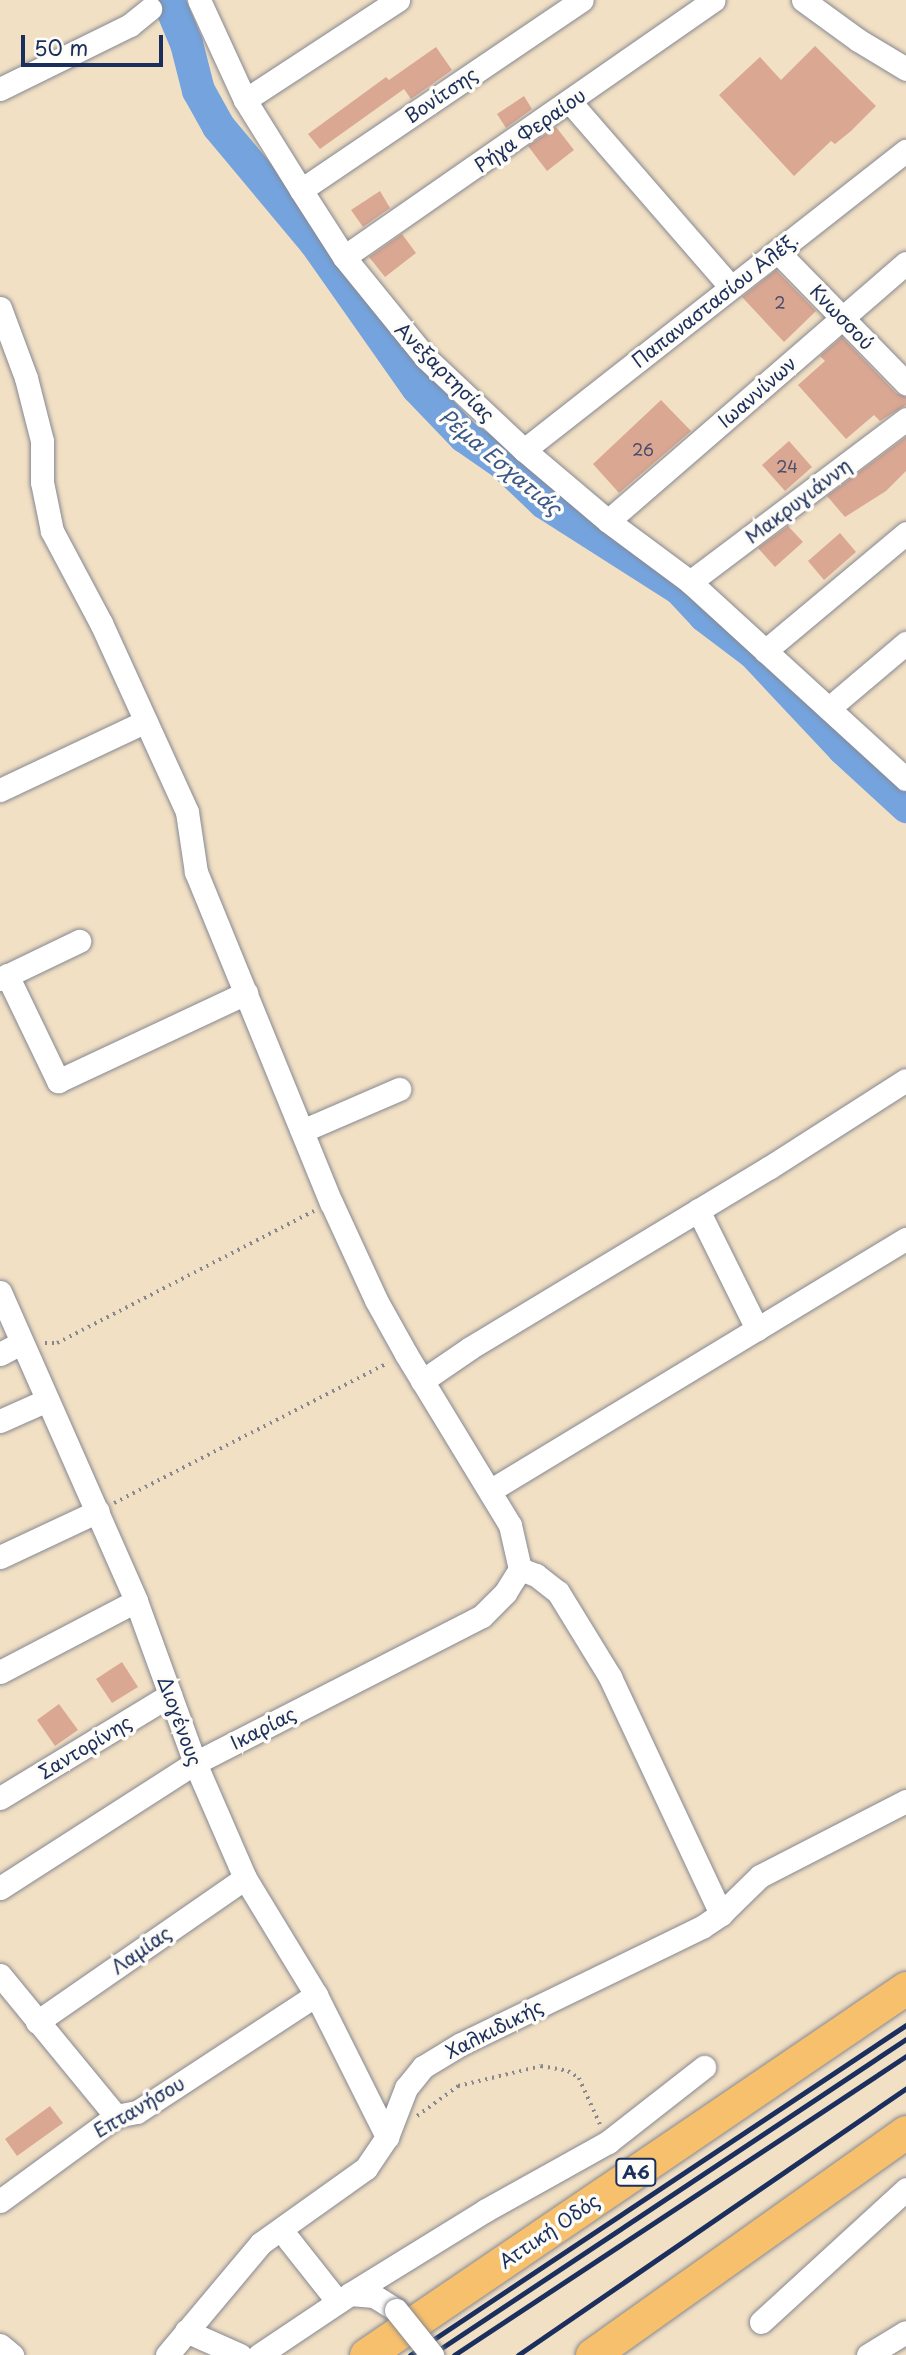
<!DOCTYPE html>
<html>
<head>
<meta charset="utf-8">
<style>
  body { margin:0 }
  #map { position:relative; width:906px; height:2355px; overflow:hidden; background:#f2e0c4; font-family:"Playpen Sans",sans-serif }
  div>[style] { position:absolute }
  .river>* { height:33px; margin:-16.5px; padding:0 16.5px; transform-origin:16.5px; border-radius:16.5px; background:#74a3dd }
  .building>* { inset:0; background:#daa793 }
  .path>* { height:3.5px; margin-top:-1.75px; transform-origin:0; background:repeating-linear-gradient(90deg,#868891 0 2px,transparent 0 7px) }
  .roads { filter:drop-shadow(0 0 2px #868891) drop-shadow(0 0 2px #868891) }
  .minor>* { height:23px; margin:-11.5px; padding:0 11.5px; transform-origin:11.5px; border-radius:11.5px; background:#fff }
  .highway>* { height:33px; margin:-16.5px; padding:0 16.5px; transform-origin:16.5px; border-radius:16.5px; background:#f7c06c }
  .rail>* { height:5px; margin:-2.5px; padding:0 2.5px; transform-origin:2.5px; border-radius:2.5px; background:#1b2f5e }
  .bridges { filter:drop-shadow(0 0 2px #868891) drop-shadow(0 0 2px #868891) }
  .minor-bridge>* { height:23px; margin:-11.5px; padding:0 11.5px; transform-origin:11.5px; border-radius:11.5px; background:#fff }
  span { translate:-50% -50%; white-space:nowrap; text-align:center; line-height:1.15; -webkit-text-stroke:7px #fdfcf7; paint-order:stroke }
  .number-label { font-size:16px; color:#4b4d6b }
  .number-label span { -webkit-text-stroke-width:0 }
  .shield-label span { padding:2px 5px; background:#fdfcf7; border:2px solid; border-radius:5px; -webkit-text-stroke-width:0 }
  .shield-label { font-size:18px; color:#1b2f5e; font-weight:700 }
  .street-label { font-size:19px; color:#1b2f5e }
  .water-label { font-size:21px; color:#3a588a; font-style:italic }
  .scale { position:absolute; left:21px; top:35px; width:142px; height:32px; box-sizing:border-box; border:4px solid #1b2f5e; border-top:0; padding-left:9px; font-size:21px; line-height:24px; white-space:nowrap; color:#1b2f5e; -webkit-text-stroke:5px #fdfcf7; paint-order:stroke }
</style>
</head>
<body>
<div id="map">
  <div class="river">
    <div style="left:168px;top:0;width:47px;rotate:67.3deg"></div>
    <div style="left:186px;top:43px;width:49px;rotate:75.7deg"></div>
    <div style="left:198px;top:90px;width:41px;rotate:60.9deg"></div>
    <div style="left:218px;top:126px;width:151px;rotate:50.1deg"></div>
    <div style="left:315px;top:242px;width:177px;rotate:54.9deg"></div>
    <div style="left:417px;top:387px;width:68px;rotate:46.2deg"></div>
    <div style="left:464px;top:436px;width:47px;rotate:34.7deg"></div>
    <div style="left:503px;top:463px;width:57px;rotate:43.6deg"></div>
    <div style="left:544px;top:502px;width:160px;rotate:32.5deg"></div>
    <div style="left:679px;top:588px;width:37px;rotate:47deg"></div>
    <div style="left:704px;top:615px;width:61px;rotate:37.1deg"></div>
    <div style="left:753px;top:652px;width:132px;rotate:46.8deg"></div>
    <div style="left:843px;top:748px;width:86px;rotate:42.6deg"></div>
  </div>
  <div class="building">
    <div style="clip-path:polygon(815px 46px,876px 106px,851px 131px,835px 144px,831px 141px,794px 176px,719px 95px,760px 57px,781px 80px)"></div>
    <div style="clip-path:polygon(436px 47px,452px 70px,411px 99px,404px 89px,320px 149px,308px 134px,386px 77px,389px 80px)"></div>
    <div style="clip-path:polygon(524px 96px,532px 109px,506px 128px,497px 114px)"></div>
    <div style="clip-path:polygon(556px 127px,574px 150px,547px 171px,528px 146px)"></div>
    <div style="clip-path:polygon(380px 191px,390px 208px,363px 227px,351px 210px)"></div>
    <div style="clip-path:polygon(402px 234px,416px 253px,385px 277px,369px 257px)"></div>
    <div style="clip-path:polygon(776px 270px,816px 311px,784px 342px,742px 297px)"></div>
    <div style="clip-path:polygon(842px 337px,896px 393px,906px 397px,906px 405px,880px 421px,874px 415px,846px 439px,798px 385px,825px 361px,820px 356px)"></div>
    <div style="clip-path:polygon(661px 400px,691px 431px,619px 493px,593px 464px)"></div>
    <div style="clip-path:polygon(906px 437px,906px 471px,886px 491px,845px 517px,827px 496px)"></div>
    <div style="clip-path:polygon(789px 441px,812px 467px,785px 491px,762px 465px)"></div>
    <div style="clip-path:polygon(788px 526px,803px 542px,775px 567px,758px 548px)"></div>
    <div style="clip-path:polygon(840px 533px,856px 552px,824px 580px,808px 561px)"></div>
    <div style="clip-path:polygon(122px 1662px,138px 1687px,112px 1703px,96px 1679px)"></div>
    <div style="clip-path:polygon(59px 1704px,78px 1730px,55px 1746px,37px 1720px)"></div>
    <div style="clip-path:polygon(50px 2106px,63px 2123px,17px 2156px,5px 2139px)"></div>
  </div>
  <div class="path">
    <div style="left:45px;top:1343px;width:12px"></div>
    <div style="left:57px;top:1343px;width:289px;rotate:-27.2deg"></div>
    <div style="left:114px;top:1503px;width:308px;rotate:-27.1deg"></div>
    <div style="left:417px;top:2116px;width:51px;rotate:-36.2deg"></div>
    <div style="left:458px;top:2086px;width:85px;rotate:-13.5deg"></div>
    <div style="left:541px;top:2066px;width:27px;rotate:10deg"></div>
    <div style="left:568px;top:2071px;width:13px;rotate:32deg"></div>
    <div style="left:579px;top:2078px;width:51px;rotate:65.5deg"></div>
  </div>
  <div class="roads">
    <div class="minor">
      <div style="left:199px;top:0;width:110px;rotate:65.3deg"></div>
      <div style="left:245px;top:100px;width:106px;rotate:58.1deg"></div>
      <div style="left:301px;top:190px;width:80px;rotate:57.3deg"></div>
      <div style="left:344px;top:257px;width:130px;rotate:50.9deg"></div>
      <div style="left:426px;top:358px;width:134px;rotate:43.2deg"></div>
      <div style="left:524px;top:450px;width:110px;rotate:40.2deg"></div>
      <div style="left:608px;top:521px;width:102px;rotate:36.6deg"></div>
      <div style="left:690px;top:582px;width:292px;rotate:42.4deg"></div>
      <div style="left:803px;top:0;width:68px;rotate:36deg"></div>
      <div style="left:858px;top:40px;width:56px;rotate:31.1deg"></div>
      <div style="left:0;top:89px;width:145px;rotate:-26.2deg"></div>
      <div style="left:130px;top:25px;width:26px;rotate:-39deg"></div>
      <div style="left:245px;top:100px;width:183px;rotate:-33.2deg"></div>
      <div style="left:570px;top:102px;width:245px;rotate:49deg"></div>
      <div style="left:301px;top:190px;width:339px;rotate:-34.1deg"></div>
      <div style="left:777px;top:251px;width:185px;rotate:45.7deg"></div>
      <div style="left:344px;top:257px;width:450px;rotate:-34.8deg"></div>
      <div style="left:0;top:308px;width:75px;rotate:69.6deg"></div>
      <div style="left:26px;top:378px;width:65px;rotate:75.7deg"></div>
      <div style="left:42px;top:441px;width:41px;rotate:90deg"></div>
      <div style="left:42px;top:482px;width:50px;rotate:78.5deg"></div>
      <div style="left:52px;top:531px;width:104px;rotate:62deg"></div>
      <div style="left:101px;top:623px;width:208px;rotate:65.5deg"></div>
      <div style="left:187px;top:812px;width:61px;rotate:81.5deg"></div>
      <div style="left:196px;top:872px;width:357px;rotate:67.8deg"></div>
      <div style="left:331px;top:1202px;width:108px;rotate:65.3deg"></div>
      <div style="left:376px;top:1300px;width:62px;rotate:60.9deg"></div>
      <div style="left:406px;top:1354px;width:200px;rotate:58.7deg"></div>
      <div style="left:510px;top:1525px;width:45px;rotate:77.2deg"></div>
      <div style="left:520px;top:1569px;width:17px;rotate:21deg"></div>
      <div style="left:536px;top:1575px;width:28px;rotate:38deg"></div>
      <div style="left:558px;top:1592px;width:100px;rotate:58.5deg"></div>
      <div style="left:610px;top:1677px;width:262px;rotate:64.9deg"></div>
      <div style="left:524px;top:450px;width:485px;rotate:-38.1deg"></div>
      <div style="left:608px;top:521px;width:394px;rotate:-40.9deg"></div>
      <div style="left:690px;top:582px;width:271px;rotate:-37deg"></div>
      <div style="left:765px;top:651px;width:184px;rotate:-39.9deg"></div>
      <div style="left:829px;top:708px;width:101px;rotate:-40.2deg"></div>
      <div style="left:0;top:790px;width:161px;rotate:-25.3deg"></div>
      <div style="left:7px;top:975px;width:118px;rotate:64.3deg"></div>
      <div style="left:58px;top:1081px;width:208px;rotate:-25.1deg"></div>
      <div style="left:0;top:979px;width:88px;rotate:-25.7deg"></div>
      <div style="left:302px;top:1131px;width:106px;rotate:-23.4deg"></div>
      <div style="left:698px;top:1210px;width:133px;rotate:63.6deg"></div>
      <div style="left:0;top:1292px;width:338px;rotate:66.2deg"></div>
      <div style="left:136px;top:1601px;width:172px;rotate:70deg"></div>
      <div style="left:195px;top:1763px;width:125px;rotate:66.5deg"></div>
      <div style="left:245px;top:1878px;width:137px;rotate:58.7deg"></div>
      <div style="left:316px;top:1995px;width:159px;rotate:63.4deg"></div>
      <div style="left:0;top:1354px;width:24px;rotate:-28deg"></div>
      <div style="left:422px;top:1381px;width:58px;rotate:-34.5deg"></div>
      <div style="left:470px;top:1348px;width:350px;rotate:-31.1deg"></div>
      <div style="left:770px;top:1167px;width:161px;rotate:-32.6deg"></div>
      <div style="left:0;top:1421px;width:51px;rotate:-24.1deg"></div>
      <div style="left:491px;top:1490px;width:485px;rotate:-31.2deg"></div>
      <div style="left:0;top:1557px;width:108px;rotate:-25.1deg"></div>
      <div style="left:0;top:1672px;width:153px;rotate:-27.6deg"></div>
      <div style="left:0;top:1798px;width:199px;rotate:-31.2deg"></div>
      <div style="left:0;top:1888px;width:232px;rotate:-32.7deg"></div>
      <div style="left:195px;top:1763px;width:322px;rotate:-27.1deg"></div>
      <div style="left:482px;top:1616px;width:33px;rotate:-45deg"></div>
      <div style="left:505px;top:1593px;width:28px;rotate:-58deg"></div>
      <div style="left:0;top:1975px;width:183px;rotate:50.6deg"></div>
      <div style="left:37px;top:2022px;width:253px;rotate:-34.7deg"></div>
      <div style="left:0;top:2201px;width:144px;rotate:-36.2deg"></div>
      <div style="left:116px;top:2116px;width:21px;rotate:-11deg"></div>
      <div style="left:137px;top:2112px;width:214px;rotate:-33.2deg"></div>
      <div style="left:289px;top:2240px;width:79px;rotate:51.7deg"></div>
      <div style="left:350px;top:2294px;width:160px;rotate:-31.7deg"></div>
      <div style="left:486px;top:2210px;width:140px;rotate:-29.1deg"></div>
      <div style="left:608px;top:2142px;width:122px;rotate:-38deg"></div>
      <div style="left:761px;top:2322px;width:197px;rotate:-42.5deg"></div>
      <div style="left:186px;top:2331px;width:59px;rotate:24deg"></div>
      <div style="left:0;top:2345px;width:16px;rotate:40deg"></div>
      <div style="left:167px;top:2355px;width:146px;rotate:-50deg"></div>
      <div style="left:261px;top:2243px;width:129px;rotate:-35.5deg"></div>
      <div style="left:366px;top:2168px;width:37px;rotate:-56deg"></div>
      <div style="left:387px;top:2137px;width:53px;rotate:-68.8deg"></div>
      <div style="left:406px;top:2088px;width:27px;rotate:-51deg"></div>
      <div style="left:423px;top:2067px;width:44px;rotate:-31.2deg"></div>
      <div style="left:461px;top:2044px;width:268px;rotate:-25.9deg"></div>
      <div style="left:702px;top:1927px;width:23px;rotate:-34deg"></div>
      <div style="left:721px;top:1914px;width:54px;rotate:-44.3deg"></div>
      <div style="left:760px;top:1876px;width:164px;rotate:-27.2deg"></div>
      <div style="left:259px;top:2355px;width:110px;rotate:-33.8deg"></div>
      <div style="left:350px;top:2294px;width:24px;rotate:5deg"></div>
      <div style="left:374px;top:2296px;width:26px;rotate:32deg"></div>
      <div style="left:868px;top:2355px;width:44px;rotate:-31.2deg"></div>
    </div>
    <div class="highway">
      <div style="left:366px;top:2355px;width:653px;rotate:-34.2deg"></div>
      <div style="left:592px;top:2355px;width:385px;rotate:-35.4deg"></div>
    </div>
  </div>
  <div class="rail">
    <div style="left:410px;top:2355px;width:596px;rotate:-33.64deg"></div>
    <div style="left:431px;top:2355px;width:571px;rotate:-33.63deg"></div>
    <div style="left:454px;top:2355px;width:542px;rotate:-33.48deg"></div>
    <div style="left:518px;top:2355px;width:471px;rotate:-34.5deg"></div>
  </div>
  <div class="bridges">
    <div class="minor-bridge">
      <div style="left:396px;top:2310px;width:58px;rotate:51.3deg"></div>
    </div>
  </div>
  <div class="number-label">
    <span style="left:780px;top:302px">2</span>
    <span style="left:643px;top:449px">26</span>
    <span style="left:787px;top:466px">24</span>
  </div>
  <div class="shield-label">
    <span style="left:636px;top:2172px">Α6</span>
  </div>
  <div class="street-label">
    <span style="left:441px;top:95px;rotate:-34deg">Βονίτσης</span>
    <span style="left:530px;top:130px;rotate:-35deg">Ρήγα Φεραίου</span>
    <span style="left:715px;top:300px;rotate:-38deg">Παπαναστασίου Αλέξ.</span>
    <span style="left:842px;top:317px;rotate:46deg">Κνωσσού</span>
    <span style="left:445px;top:372px;rotate:45deg">Ανεξαρτησίας</span>
    <span style="left:757px;top:392px;rotate:-41deg">Ιωαννίνων</span>
    <span style="left:798px;top:501px;rotate:-37deg">Μακρυγιάννη</span>
    <span style="left:180px;top:1721px;rotate:70deg">Διογένους</span>
    <span style="left:263px;top:1728px;rotate:-27deg">Ικαρίας</span>
    <span style="left:85px;top:1747px;rotate:-31deg">Σαντορίνης</span>
    <span style="left:141px;top:1950px;rotate:-35deg">Λαμίας</span>
    <span style="left:494px;top:2029px;rotate:-27deg">Χαλκιδικής</span>
    <span style="left:139px;top:2107px;rotate:-30deg">Επτανήσου</span>
    <span style="left:549px;top:2231px;rotate:-34deg">Αττική Οδός</span>
  </div>
  <div class="water-label">
    <span style="left:501px;top:461px;rotate:40deg">Ρέμα Εσχατιάς</span>
  </div>
  <div class="scale">50 m</div>
</div>
</body>
</html>
